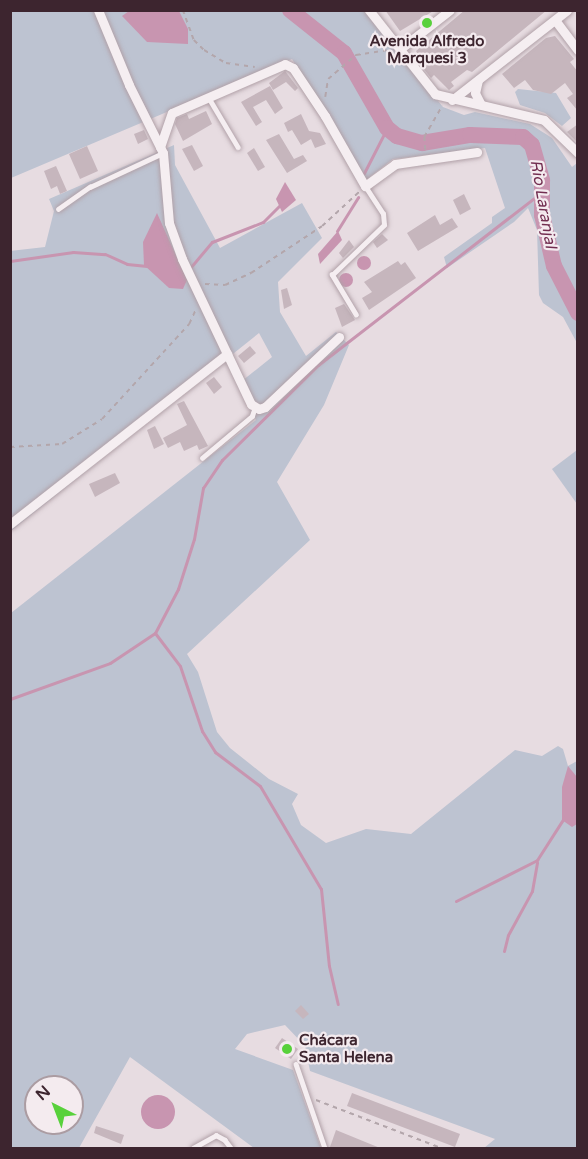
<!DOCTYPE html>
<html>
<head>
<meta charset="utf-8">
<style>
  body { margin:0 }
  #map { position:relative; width:588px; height:1159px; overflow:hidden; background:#e7dce1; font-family:"Varela Round",sans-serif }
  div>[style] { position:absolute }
  .green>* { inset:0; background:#bdc3d1 }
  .water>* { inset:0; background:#c895b0 }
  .round { border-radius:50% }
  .stream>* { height:3px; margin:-1.5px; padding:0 1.5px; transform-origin:1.5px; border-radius:1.5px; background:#c895b0 }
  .river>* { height:16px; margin:-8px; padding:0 8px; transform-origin:8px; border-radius:8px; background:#c895b0 }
  .building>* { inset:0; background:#c6b6bd }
  .path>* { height:1.5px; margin-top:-0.75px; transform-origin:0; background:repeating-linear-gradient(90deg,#b3a6ab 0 4.5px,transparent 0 9px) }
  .roads { filter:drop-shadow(0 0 2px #b1a1a8) drop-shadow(0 0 2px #b1a1a8) }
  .service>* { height:4.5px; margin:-2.25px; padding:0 2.25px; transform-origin:2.25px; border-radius:2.25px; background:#f5eef1 }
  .minor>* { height:9px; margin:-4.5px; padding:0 4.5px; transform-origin:4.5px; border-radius:4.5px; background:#f5eef1 }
  .dots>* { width:16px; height:16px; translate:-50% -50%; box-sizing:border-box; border:3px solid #f4ebef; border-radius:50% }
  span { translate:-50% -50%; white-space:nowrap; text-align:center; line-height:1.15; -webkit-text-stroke:4.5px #f4ebef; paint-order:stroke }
  .poi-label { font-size:15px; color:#3d252f; font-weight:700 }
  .left { translate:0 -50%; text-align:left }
  .water-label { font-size:16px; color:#722e50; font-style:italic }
  .frame { position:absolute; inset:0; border:12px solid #3d252f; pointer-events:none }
  .north { position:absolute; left:24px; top:1075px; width:60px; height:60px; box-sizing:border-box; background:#f4ebef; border:2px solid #ab9ca2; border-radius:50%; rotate:318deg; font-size:16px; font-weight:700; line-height:24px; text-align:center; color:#3d252f }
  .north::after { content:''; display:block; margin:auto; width:21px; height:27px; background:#58d13b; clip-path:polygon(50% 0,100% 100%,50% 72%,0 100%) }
</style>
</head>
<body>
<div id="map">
  <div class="green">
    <div style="clip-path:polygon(11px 11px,364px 11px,443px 107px,464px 115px,475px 112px,530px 124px,552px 138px,572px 167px,577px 163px,577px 343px,563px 317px,543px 303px,539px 295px,537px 230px,528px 208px,514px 222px,447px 268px,444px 257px,492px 223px,492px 217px,505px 208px,485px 148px,393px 159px,366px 180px,292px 59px,11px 178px)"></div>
    <div style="clip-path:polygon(518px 89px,556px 93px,571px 118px,562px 126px,545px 113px,520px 105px,515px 92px)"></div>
    <div style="clip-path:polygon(evenodd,174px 145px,175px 165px,220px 248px,302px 203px,322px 238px,278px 282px,280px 312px,306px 356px,336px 332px,349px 345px,324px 405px,277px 482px,310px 540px,187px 654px,198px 672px,217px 732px,230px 748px,269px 779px,298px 794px,292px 804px,301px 825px,326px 843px,366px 829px,411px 834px,515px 750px,542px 756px,558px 746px,563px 749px,568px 766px,577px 761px,577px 1148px,484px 1148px,495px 1139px,310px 1071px,305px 1046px,285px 1025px,247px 1034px,235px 1049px,293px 1070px,321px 1148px,254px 1148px,130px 1057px,79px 1148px,11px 1148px,11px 613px,256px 420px,237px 385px,272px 357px,259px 333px,11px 531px,10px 251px,45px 247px,54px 211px,49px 199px,174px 145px,36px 1087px,72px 1087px,72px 1123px,36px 1123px,36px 1087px)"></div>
    <div style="clip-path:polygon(577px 450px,577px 504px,552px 469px)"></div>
  </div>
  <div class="water">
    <div style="clip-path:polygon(129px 11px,179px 11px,188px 29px,188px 44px,147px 42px,122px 16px)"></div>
    <div style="clip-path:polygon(285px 182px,296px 200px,282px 212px,276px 199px)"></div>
    <div style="clip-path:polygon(157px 213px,187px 280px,183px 289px,169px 288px,144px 265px,143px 242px)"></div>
    <div style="clip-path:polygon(338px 231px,342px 240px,320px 264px,318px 254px)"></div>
    <div class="round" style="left:357px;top:256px;width:14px;height:14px"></div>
    <div class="round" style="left:339px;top:273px;width:14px;height:14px"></div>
    <div style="clip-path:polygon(568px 766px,577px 777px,577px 824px,572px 827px,562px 820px,562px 787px)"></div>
    <div class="round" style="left:141px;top:1095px;width:34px;height:34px"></div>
  </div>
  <div class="stream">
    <div style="left:364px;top:173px;width:51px;rotate:-62.9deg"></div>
    <div style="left:337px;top:231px;width:40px;rotate:-58deg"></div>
    <div style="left:10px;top:261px;width:64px;rotate:-8.1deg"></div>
    <div style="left:73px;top:252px;width:32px;rotate:4deg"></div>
    <div style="left:105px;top:254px;width:24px;rotate:24deg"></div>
    <div style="left:127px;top:264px;width:20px;rotate:6deg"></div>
    <div style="left:190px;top:268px;width:34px;rotate:-50deg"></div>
    <div style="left:212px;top:242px;width:55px;rotate:-21.4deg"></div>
    <div style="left:263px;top:222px;width:24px;rotate:-45deg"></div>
    <div style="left:155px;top:633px;width:41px;rotate:52.9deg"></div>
    <div style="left:180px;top:666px;width:69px;rotate:71.3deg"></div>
    <div style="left:202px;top:731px;width:25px;rotate:58deg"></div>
    <div style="left:215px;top:752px;width:56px;rotate:37.1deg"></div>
    <div style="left:260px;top:786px;width:120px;rotate:59.4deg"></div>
    <div style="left:321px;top:889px;width:77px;rotate:84.1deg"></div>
    <div style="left:329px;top:966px;width:39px;rotate:77deg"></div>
    <div style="left:10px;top:699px;width:106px;rotate:-19.8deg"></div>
    <div style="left:110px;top:663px;width:54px;rotate:-33.7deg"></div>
    <div style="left:155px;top:633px;width:50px;rotate:-62.4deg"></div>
    <div style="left:178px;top:589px;width:52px;rotate:-72.3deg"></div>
    <div style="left:194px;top:539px;width:52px;rotate:-80deg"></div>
    <div style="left:203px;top:488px;width:34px;rotate:-56deg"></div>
    <div style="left:222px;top:460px;width:135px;rotate:-44.7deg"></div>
    <div style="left:318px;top:365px;width:284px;rotate:-37.7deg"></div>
    <div style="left:456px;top:901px;width:91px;rotate:-26.8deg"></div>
    <div style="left:537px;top:860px;width:50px;rotate:-57.3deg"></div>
    <div style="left:504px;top:951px;width:16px;rotate:-76deg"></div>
    <div style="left:508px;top:935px;width:50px;rotate:-61.4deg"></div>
    <div style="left:532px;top:891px;width:29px;rotate:-80deg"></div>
  </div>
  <div class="river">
    <div style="left:290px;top:10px;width:69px;rotate:38.5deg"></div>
    <div style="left:344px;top:53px;width:86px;rotate:60.2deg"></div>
    <div style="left:387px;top:128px;width:13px;rotate:39deg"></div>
    <div style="left:397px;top:136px;width:26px;rotate:16deg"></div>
    <div style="left:422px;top:143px;width:49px;rotate:-9.5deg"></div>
    <div style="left:470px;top:135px;width:53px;rotate:2.2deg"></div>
    <div style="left:523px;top:137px;width:12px;rotate:42deg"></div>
    <div style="left:532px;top:145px;width:37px;rotate:74deg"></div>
    <div style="left:542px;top:181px;width:34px;rotate:90deg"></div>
    <div style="left:542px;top:215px;width:52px;rotate:76.8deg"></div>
    <div style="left:554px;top:266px;width:53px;rotate:62.9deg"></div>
  </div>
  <div class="building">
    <div style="clip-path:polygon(385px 10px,435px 10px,400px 31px)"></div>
    <div style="clip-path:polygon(465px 10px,547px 10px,472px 72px,467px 70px,451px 82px,454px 86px,449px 90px,434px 75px,431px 78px,416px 59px,420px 57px,416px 51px)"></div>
    <div style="clip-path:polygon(555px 36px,574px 59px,570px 62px,578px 72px,578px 111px,567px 98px,573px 94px,565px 83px,551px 94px,533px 90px,525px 80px,514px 88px,502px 74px,546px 38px)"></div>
    <div style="clip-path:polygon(285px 71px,298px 88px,295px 91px,286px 82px,273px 90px,269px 83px)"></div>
    <div style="clip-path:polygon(270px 86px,283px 108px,275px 114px,266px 100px,253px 107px,262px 122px,256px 126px,241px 102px)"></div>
    <div style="clip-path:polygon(206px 111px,212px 124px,183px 141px,175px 124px,177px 118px,187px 114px,189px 119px)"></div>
    <div style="clip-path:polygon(301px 114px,309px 131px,320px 133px,326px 144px,315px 148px,311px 139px,301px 145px,292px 130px,288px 132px,284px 123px)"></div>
    <div style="clip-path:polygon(578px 124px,578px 143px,567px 132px)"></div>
    <div style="clip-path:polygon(144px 130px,148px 139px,138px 144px,134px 134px)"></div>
    <div style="clip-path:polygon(279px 134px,294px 159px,303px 155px,307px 161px,287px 173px,266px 140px)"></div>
    <div style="clip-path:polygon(192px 145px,203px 166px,194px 171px,182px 149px)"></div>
    <div style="clip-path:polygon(87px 146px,98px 171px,80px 179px,69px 154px)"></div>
    <div style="clip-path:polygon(254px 148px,265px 167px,258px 171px,247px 153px)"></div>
    <div style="clip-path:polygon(56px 166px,67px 191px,60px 194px,57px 186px,51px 189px,44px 171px)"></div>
    <div style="clip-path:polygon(464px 194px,471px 209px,460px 215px,453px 200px)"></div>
    <div style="clip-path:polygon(435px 215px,440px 225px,452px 218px,458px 227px,418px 251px,407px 233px)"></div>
    <div style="clip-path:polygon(382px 234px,388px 240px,377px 248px,373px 242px)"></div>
    <div style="clip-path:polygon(349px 240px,354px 247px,343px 258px,339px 253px)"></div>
    <div style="clip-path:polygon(398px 261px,401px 265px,405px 262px,416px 278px,369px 310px,362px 298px,372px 292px,364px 282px)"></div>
    <div style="clip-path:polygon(287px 288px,292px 305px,284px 309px,281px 290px)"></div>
    <div style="clip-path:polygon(344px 304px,355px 320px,342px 327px,335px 308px)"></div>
    <div style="clip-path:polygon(250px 346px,256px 353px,244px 363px,238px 356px)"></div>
    <div style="clip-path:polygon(214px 377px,222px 387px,214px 394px,206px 383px)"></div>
    <div style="clip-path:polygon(184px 401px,208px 446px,199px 450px,197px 445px,184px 451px,180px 442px,168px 448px,163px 438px,187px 425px,177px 404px)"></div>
    <div style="clip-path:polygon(155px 426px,164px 444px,154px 449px,147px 430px)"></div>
    <div style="clip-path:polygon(115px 473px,120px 483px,95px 497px,89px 484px)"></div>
    <div style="clip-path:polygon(301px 1005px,309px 1014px,303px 1019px,295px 1011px)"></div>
    <div style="clip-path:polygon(282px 1038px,298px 1049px,291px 1059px,275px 1048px)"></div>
    <div style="clip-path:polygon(352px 1093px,460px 1134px,455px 1147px,347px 1106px)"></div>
    <div style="clip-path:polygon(96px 1126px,124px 1135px,121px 1144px,94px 1133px)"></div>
    <div style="clip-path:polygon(336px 1130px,380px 1148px,380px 1149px,330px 1147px)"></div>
  </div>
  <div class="path">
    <div style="left:183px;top:10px;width:32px;rotate:70deg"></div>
    <div style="left:194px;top:40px;width:14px;rotate:45deg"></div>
    <div style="left:204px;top:50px;width:26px;rotate:31deg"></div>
    <div style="left:226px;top:63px;width:29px;rotate:8deg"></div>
    <div style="left:325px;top:97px;width:18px;rotate:-81deg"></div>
    <div style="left:328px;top:79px;width:37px;rotate:-41deg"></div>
    <div style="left:356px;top:55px;width:31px;rotate:-9deg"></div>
    <div style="left:425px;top:150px;width:13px;rotate:-94deg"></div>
    <div style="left:424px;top:137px;width:36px;rotate:-60deg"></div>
    <div style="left:205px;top:284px;width:20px;rotate:3deg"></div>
    <div style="left:225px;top:285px;width:29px;rotate:-25deg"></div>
    <div style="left:251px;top:273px;width:85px;rotate:-33.5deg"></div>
    <div style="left:322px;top:226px;width:50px;rotate:-42.6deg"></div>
    <div style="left:10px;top:447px;width:52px;rotate:-3.3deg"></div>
    <div style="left:62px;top:444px;width:47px;rotate:-32deg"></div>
    <div style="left:102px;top:419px;width:129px;rotate:-47.5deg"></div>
    <div style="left:189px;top:324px;width:17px;rotate:-65deg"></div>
    <div style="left:316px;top:1100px;width:134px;rotate:21deg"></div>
  </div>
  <div class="roads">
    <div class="service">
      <div style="left:209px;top:98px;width:57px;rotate:59.4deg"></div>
      <div style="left:58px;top:209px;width:39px;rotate:-35deg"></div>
      <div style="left:90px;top:187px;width:81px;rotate:-25deg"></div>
      <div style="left:356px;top:315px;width:47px;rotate:-121deg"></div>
      <div style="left:332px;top:275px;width:72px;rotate:-43.9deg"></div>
      <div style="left:384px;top:225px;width:11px;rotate:-95deg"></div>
      <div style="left:383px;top:214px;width:33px;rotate:-123deg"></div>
      <div style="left:202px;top:458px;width:65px;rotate:-40deg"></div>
      <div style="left:252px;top:416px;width:9px;rotate:-72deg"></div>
      <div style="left:296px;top:1064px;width:89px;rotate:71deg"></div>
      <div style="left:193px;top:1148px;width:26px;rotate:-29deg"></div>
      <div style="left:216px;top:1135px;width:10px;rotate:29deg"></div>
      <div style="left:225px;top:1140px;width:10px;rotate:53deg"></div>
    </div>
    <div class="minor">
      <div style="left:98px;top:10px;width:81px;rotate:67.5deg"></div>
      <div style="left:129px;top:85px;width:76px;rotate:63.4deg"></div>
      <div style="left:163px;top:153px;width:70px;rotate:85.1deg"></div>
      <div style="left:169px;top:223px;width:38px;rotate:70deg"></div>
      <div style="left:182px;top:259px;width:161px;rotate:64.6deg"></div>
      <div style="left:251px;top:404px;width:9px;rotate:32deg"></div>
      <div style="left:259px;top:409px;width:6px;rotate:-18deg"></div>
      <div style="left:265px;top:407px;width:102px;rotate:-43.4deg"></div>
      <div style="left:369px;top:10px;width:107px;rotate:51.8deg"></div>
      <div style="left:435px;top:94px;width:112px;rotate:13.4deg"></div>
      <div style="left:544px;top:120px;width:47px;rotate:44.1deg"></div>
      <div style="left:555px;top:20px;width:38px;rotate:53deg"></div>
      <div style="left:400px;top:49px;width:63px;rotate:-38deg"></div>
      <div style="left:478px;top:80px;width:13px;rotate:103deg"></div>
      <div style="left:475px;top:93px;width:13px;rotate:63deg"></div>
      <div style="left:452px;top:100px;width:146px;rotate:-38deg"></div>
      <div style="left:160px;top:147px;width:36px;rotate:-71deg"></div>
      <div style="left:172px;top:113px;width:123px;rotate:-23.4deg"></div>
      <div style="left:285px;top:64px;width:9px;rotate:27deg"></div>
      <div style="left:293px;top:68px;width:58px;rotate:56.3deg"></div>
      <div style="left:325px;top:116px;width:81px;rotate:60.3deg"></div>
      <div style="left:365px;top:186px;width:37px;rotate:-36deg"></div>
      <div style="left:395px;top:164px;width:83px;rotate:-8.3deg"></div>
      <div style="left:10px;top:524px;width:276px;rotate:-38.1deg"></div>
    </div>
  </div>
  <div class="dots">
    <div style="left:427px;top:23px;background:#58d13b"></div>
    <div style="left:287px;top:1049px;background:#58d13b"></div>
  </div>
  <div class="poi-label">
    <span style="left:427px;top:50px">Avenida Alfredo<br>Marquesi 3</span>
    <span class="left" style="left:299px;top:1049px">Chácara<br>Santa Helena</span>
  </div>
  <div class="water-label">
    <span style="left:543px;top:204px;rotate:80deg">Rio Laranjal</span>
  </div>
  <div class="frame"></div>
  <div class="north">N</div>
</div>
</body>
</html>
